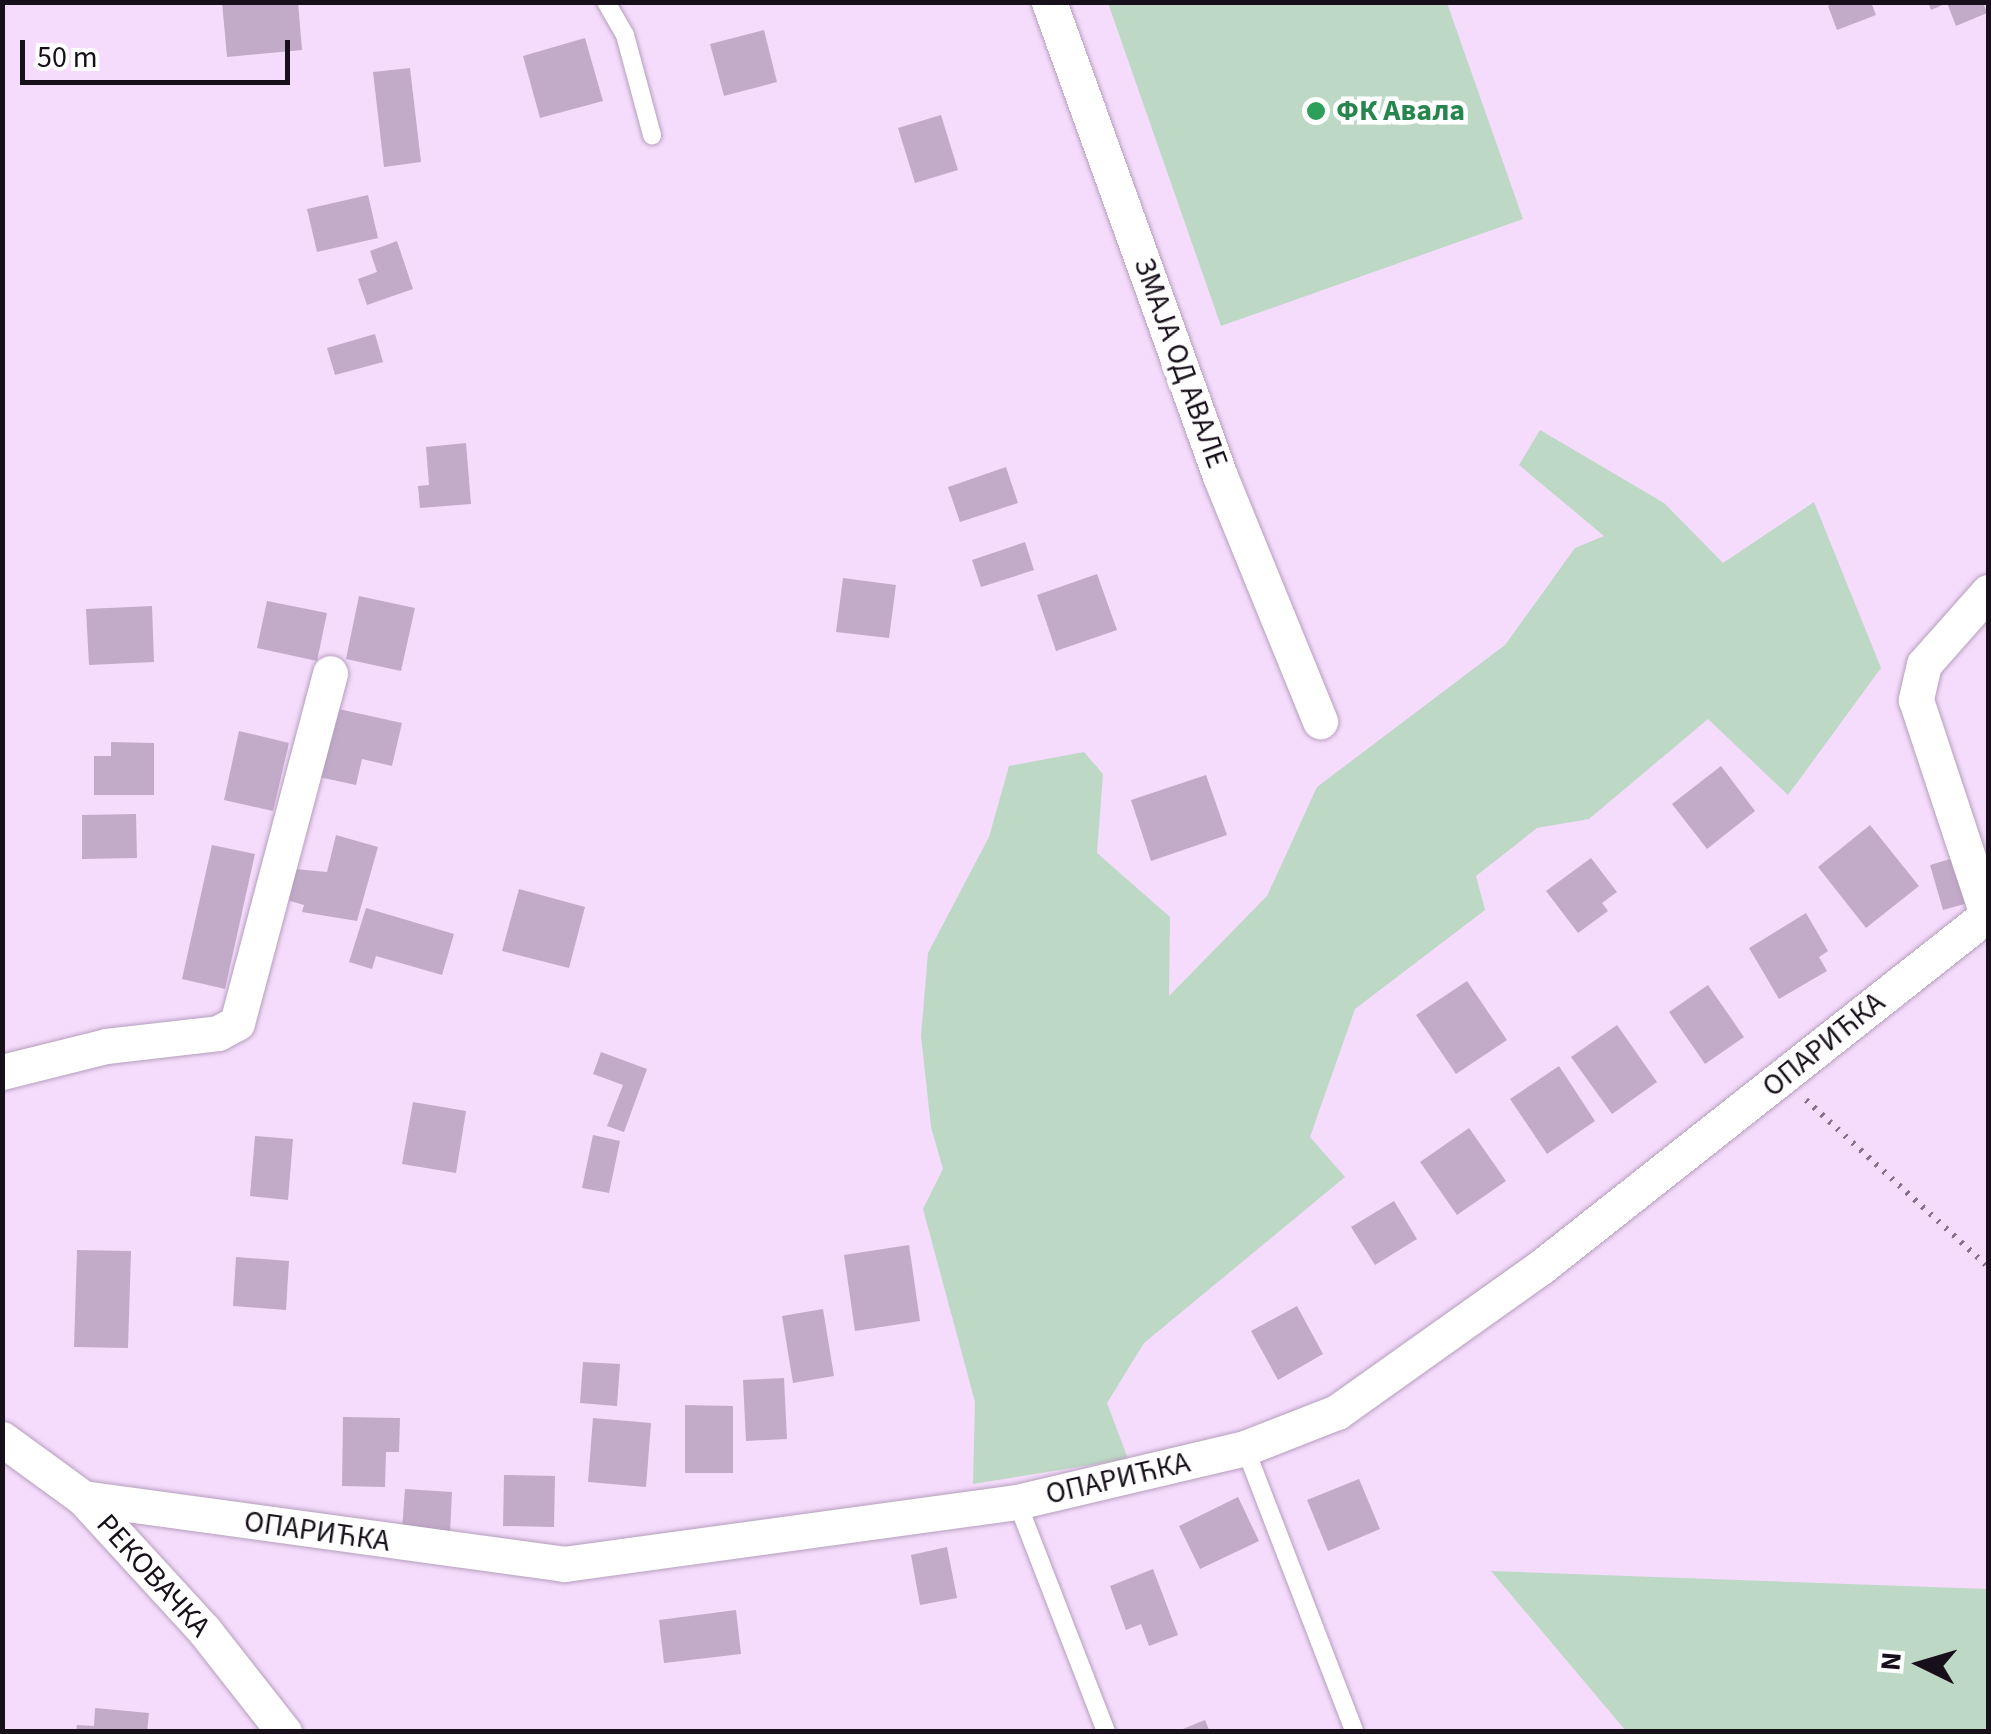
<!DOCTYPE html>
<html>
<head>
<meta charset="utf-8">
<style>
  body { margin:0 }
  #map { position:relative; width:1991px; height:1734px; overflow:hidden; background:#f5dcfc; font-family:"Source Sans 3",sans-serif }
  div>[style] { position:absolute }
  .green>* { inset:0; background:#bdd8c5 }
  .building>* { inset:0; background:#c2abc9 }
  .path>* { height:6px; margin-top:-3px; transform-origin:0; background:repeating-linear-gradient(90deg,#857489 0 2.5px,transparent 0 10.5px) }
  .roads { filter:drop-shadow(0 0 2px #b59ebc) drop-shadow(0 0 2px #b59ebc) }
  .lane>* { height:18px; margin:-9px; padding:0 9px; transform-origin:9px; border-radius:9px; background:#fff }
  .street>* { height:35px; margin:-17.5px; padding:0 17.5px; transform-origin:17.5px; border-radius:17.5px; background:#fff }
  .dots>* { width:28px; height:28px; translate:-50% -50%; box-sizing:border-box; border:5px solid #fff; border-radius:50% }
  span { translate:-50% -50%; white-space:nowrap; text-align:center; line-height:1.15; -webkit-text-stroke:9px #fff; paint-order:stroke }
  .leisure-label { font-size:30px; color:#27864d; font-weight:700 }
  .left { translate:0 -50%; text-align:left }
  .street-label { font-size:30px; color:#170f19 }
  .frame { position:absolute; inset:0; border:5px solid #170f19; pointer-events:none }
  .north { position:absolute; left:1871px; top:1614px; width:100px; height:100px; -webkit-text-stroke:8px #fff; paint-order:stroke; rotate:275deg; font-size:28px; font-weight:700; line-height:40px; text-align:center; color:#170f19 }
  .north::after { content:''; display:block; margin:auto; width:35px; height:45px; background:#170f19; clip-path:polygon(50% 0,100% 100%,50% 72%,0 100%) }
  .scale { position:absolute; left:20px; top:40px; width:270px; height:45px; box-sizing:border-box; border:5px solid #170f19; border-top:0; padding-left:12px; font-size:30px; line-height:35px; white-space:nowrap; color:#170f19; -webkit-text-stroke:8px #fff; paint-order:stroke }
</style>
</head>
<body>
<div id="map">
  <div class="green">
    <div style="clip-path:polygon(1108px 3px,1447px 3px,1523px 219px,1221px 326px)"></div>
    <div style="clip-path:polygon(1540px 430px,1664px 503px,1723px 563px,1814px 502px,1881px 668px,1788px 795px,1708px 719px,1589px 819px,1537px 828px,1476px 876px,1485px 910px,1355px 1009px,1310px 1137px,1345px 1177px,1144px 1343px,1107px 1403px,1128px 1459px,973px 1484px,975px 1402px,923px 1209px,943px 1169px,931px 1127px,921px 1036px,928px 953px,989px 837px,1009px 766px,1084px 752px,1103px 774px,1097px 853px,1170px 917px,1169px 996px,1267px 896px,1317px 787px,1505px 645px,1575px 548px,1604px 536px,1519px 465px)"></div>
    <div style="clip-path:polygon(1491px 1571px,1988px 1589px,1988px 1731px,1626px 1731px)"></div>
  </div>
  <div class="building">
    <div style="clip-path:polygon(222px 2px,298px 2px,302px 50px,227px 57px)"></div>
    <div style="clip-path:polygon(1837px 2px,1871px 2px,1876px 15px,1837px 30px,1828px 6px)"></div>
    <div style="clip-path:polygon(1928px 2px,1983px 2px,1987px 13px,1956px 26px,1947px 3px,1931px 10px)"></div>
    <div style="clip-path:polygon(764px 30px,777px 82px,724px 96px,710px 44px)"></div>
    <div style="clip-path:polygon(585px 38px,603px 101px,540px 118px,523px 56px)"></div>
    <div style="clip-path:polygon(410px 68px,421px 162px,384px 167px,373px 72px)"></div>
    <div style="clip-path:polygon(941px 115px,958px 170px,915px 183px,898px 128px)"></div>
    <div style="clip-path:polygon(368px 195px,378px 238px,317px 252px,307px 209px)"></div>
    <div style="clip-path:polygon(397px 241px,413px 289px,367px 305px,358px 279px,377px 272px,370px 251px)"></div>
    <div style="clip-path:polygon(375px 334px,383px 362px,335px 375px,327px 348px)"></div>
    <div style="clip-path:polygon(466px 443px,471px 504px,420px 508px,418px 486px,429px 485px,426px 447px)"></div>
    <div style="clip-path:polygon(1006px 467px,1018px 503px,960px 522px,948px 487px)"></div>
    <div style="clip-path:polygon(1025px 542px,1034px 570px,981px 587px,972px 560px)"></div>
    <div style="clip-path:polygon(1097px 574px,1117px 630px,1056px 651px,1037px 595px)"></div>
    <div style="clip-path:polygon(843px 578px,896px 585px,889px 638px,836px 632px)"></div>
    <div style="clip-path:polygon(359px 596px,415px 608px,401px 671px,346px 659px)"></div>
    <div style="clip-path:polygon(267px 601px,327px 613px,317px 661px,257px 648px)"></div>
    <div style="clip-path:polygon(152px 606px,154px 662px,89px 665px,86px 609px)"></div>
    <div style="clip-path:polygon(334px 708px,402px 723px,392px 766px,362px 759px,356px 785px,319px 777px)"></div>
    <div style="clip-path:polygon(239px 731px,289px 743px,273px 811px,224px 800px)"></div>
    <div style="clip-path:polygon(111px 742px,154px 743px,154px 795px,94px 795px,94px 756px,111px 756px)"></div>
    <div style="clip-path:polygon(1721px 766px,1755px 811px,1707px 849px,1672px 804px)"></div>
    <div style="clip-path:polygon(1206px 775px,1227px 835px,1151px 861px,1131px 800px)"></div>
    <div style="clip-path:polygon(136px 814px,137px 858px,82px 859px,82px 815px)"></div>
    <div style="clip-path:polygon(1870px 825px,1919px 886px,1866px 928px,1818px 867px)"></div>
    <div style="clip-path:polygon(336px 835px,378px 847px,357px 921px,302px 912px,304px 905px,287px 900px,295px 869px,327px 872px)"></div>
    <div style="clip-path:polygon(212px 845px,255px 854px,225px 989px,182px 979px)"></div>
    <div style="clip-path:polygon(1960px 856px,1972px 902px,1943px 910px,1930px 865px)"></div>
    <div style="clip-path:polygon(1591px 858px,1617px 892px,1602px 903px,1608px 911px,1578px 933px,1546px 891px)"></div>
    <div style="clip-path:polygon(519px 889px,585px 907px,569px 968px,502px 951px)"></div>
    <div style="clip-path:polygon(366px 908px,454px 934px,442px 975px,376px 956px,372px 969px,349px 962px)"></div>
    <div style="clip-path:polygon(1806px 913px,1828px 951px,1819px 957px,1827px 971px,1779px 999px,1749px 948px)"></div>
    <div style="clip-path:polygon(1467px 981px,1507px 1040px,1456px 1074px,1416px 1015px)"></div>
    <div style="clip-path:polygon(1708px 985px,1744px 1037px,1705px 1064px,1669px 1012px)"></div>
    <div style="clip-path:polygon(1617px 1025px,1657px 1082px,1612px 1114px,1571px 1057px)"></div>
    <div style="clip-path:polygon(601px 1052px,647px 1069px,624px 1132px,607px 1126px,623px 1085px,593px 1074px)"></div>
    <div style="clip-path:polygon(1559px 1066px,1595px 1121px,1547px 1154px,1510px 1099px)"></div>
    <div style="clip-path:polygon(413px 1102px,466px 1111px,456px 1173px,402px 1164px)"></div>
    <div style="clip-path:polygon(1469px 1128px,1506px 1181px,1457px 1215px,1420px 1162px)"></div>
    <div style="clip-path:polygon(593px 1135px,620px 1141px,609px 1193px,582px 1188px)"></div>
    <div style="clip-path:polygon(255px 1136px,293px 1139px,288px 1200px,250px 1196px)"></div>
    <div style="clip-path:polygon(1394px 1201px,1417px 1239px,1375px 1265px,1351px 1227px)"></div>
    <div style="clip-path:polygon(909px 1245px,920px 1321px,855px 1331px,844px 1255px)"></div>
    <div style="clip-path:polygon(77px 1250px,131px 1251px,128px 1348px,74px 1347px)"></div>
    <div style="clip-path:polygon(236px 1257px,289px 1261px,286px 1310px,233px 1306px)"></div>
    <div style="clip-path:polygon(1297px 1306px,1323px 1354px,1278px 1380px,1251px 1331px)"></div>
    <div style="clip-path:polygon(823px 1309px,834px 1376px,793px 1383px,782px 1316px)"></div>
    <div style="clip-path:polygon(583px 1362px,620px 1364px,617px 1406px,580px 1403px)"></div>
    <div style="clip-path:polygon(784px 1378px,787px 1439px,746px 1441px,743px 1380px)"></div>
    <div style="clip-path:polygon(685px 1405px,733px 1406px,733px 1473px,685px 1473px)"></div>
    <div style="clip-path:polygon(343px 1417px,400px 1418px,399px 1452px,386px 1452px,385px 1487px,342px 1486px)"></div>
    <div style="clip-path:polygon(593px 1418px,651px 1423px,646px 1487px,588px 1482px)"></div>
    <div style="clip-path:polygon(504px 1475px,555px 1476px,554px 1527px,503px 1526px)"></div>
    <div style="clip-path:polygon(1359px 1479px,1380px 1529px,1328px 1551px,1307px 1500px)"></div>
    <div style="clip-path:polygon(405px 1489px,452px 1492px,450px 1534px,402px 1531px)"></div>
    <div style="clip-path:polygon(1238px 1497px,1259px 1541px,1200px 1569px,1179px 1526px)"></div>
    <div style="clip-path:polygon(947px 1547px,957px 1598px,920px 1605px,911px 1555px)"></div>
    <div style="clip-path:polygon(1153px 1569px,1178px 1635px,1149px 1646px,1141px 1624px,1126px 1630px,1110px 1586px)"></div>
    <div style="clip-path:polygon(736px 1610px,741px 1654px,664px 1663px,659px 1620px)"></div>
    <div style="clip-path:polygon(95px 1708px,149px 1713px,147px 1732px,76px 1732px,77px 1725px,94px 1726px)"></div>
    <div style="clip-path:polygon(1205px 1720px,1210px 1732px,1178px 1732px,1178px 1731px)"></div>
  </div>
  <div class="path">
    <div style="left:1806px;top:1100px;width:247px;rotate:42.5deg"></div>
  </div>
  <div class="roads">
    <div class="lane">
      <div style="left:606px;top:2px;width:38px;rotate:60deg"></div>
      <div style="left:625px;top:35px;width:104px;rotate:74.9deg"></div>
      <div style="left:1245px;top:1448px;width:303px;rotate:68.9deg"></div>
      <div style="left:1017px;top:1502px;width:247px;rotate:68.8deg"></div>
    </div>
    <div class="street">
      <div style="left:1049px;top:2px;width:504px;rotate:70.16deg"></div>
      <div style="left:1220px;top:476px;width:265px;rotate:67.8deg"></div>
      <div style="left:1988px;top:592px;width:96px;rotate:131.6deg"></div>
      <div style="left:1924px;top:664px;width:37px;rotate:103deg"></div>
      <div style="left:1916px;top:700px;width:230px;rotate:71.7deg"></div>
      <div style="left:2px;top:1072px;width:107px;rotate:-14deg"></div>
      <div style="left:106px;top:1046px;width:113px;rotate:-6.6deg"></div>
      <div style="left:218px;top:1033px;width:21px;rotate:-28deg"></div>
      <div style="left:237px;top:1023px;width:362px;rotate:-75.1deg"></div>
      <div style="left:2px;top:1439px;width:100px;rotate:36.1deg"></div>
      <div style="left:83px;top:1498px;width:179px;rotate:47.5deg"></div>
      <div style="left:204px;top:1630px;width:130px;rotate:51.9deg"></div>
      <div style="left:83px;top:1498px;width:486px;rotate:7.8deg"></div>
      <div style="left:564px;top:1564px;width:457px;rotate:-7.8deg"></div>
      <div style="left:1017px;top:1502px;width:234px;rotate:-13.3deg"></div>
      <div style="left:1245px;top:1448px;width:99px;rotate:-21.4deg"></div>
      <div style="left:1337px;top:1412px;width:250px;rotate:-35.4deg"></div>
      <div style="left:1541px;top:1267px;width:567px;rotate:-38.27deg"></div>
    </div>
  </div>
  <div class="dots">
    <div style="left:1316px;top:111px;background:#2e9e5b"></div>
  </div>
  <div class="leisure-label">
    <span class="left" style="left:1336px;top:111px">ФК Авала</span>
  </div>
  <div class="street-label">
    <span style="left:1180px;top:363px;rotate:70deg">ЗМАЈА ОД АВАЛЕ</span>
    <span style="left:1824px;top:1045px;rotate:-39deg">ОПАРИЋКА</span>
    <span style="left:1118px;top:1479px;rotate:-13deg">ОПАРИЋКА</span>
    <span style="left:317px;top:1532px;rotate:8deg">ОПАРИЋКА</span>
    <span style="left:153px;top:1576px;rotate:48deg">РЕКОВАЧКА</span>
  </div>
  <div class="frame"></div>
  <div class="north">N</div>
  <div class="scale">50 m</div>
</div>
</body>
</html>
